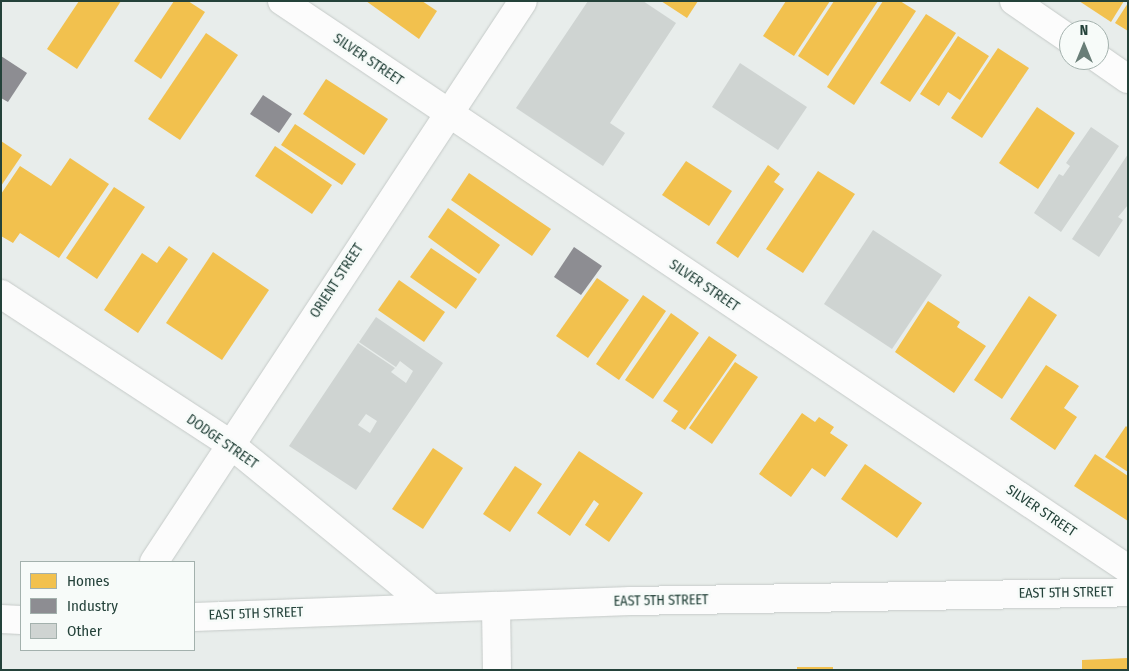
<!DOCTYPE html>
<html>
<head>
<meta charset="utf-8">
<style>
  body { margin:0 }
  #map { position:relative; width:1129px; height:671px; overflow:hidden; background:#e8edeb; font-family:"Fira Sans Condensed",sans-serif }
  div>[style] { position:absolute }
  .homes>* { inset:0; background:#f2c14e }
  .industry>* { inset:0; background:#8d8d92 }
  .building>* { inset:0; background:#cfd4d2 }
  .roads { filter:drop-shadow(0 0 1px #c5cac8) drop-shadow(0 0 1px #c5cac8) }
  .minor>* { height:28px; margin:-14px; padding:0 14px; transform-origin:14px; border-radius:14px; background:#fcfcfc }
  .tertiary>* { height:28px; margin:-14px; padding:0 14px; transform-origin:14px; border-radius:14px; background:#fcfcfc }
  span { translate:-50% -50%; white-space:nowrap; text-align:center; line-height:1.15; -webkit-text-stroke:5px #f7fbf9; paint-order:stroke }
  .street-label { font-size:14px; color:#24423a }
  .frame { position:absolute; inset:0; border:2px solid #24423a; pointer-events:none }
  .legend { position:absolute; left:20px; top:561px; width:175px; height:90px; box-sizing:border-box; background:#f7fbf9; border:1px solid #a3b1ad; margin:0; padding:6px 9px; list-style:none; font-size:15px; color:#24423a }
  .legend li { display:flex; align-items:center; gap:10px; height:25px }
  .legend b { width:25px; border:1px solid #a3b1ad }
  .north { position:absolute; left:1059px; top:20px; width:50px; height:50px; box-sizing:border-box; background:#f7fbf9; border:1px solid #a3b1ad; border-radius:50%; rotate:0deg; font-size:14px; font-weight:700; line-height:20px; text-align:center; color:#24423a }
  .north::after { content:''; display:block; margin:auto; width:18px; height:22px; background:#697e78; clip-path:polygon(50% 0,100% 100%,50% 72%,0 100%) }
</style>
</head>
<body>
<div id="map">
  <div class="homes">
    <div style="clip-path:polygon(79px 1px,121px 1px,77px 69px,47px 49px)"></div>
    <div style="clip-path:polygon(174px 1px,188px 1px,205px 12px,161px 79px,134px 61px)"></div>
    <div style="clip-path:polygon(366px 1px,422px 1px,437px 11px,419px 39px)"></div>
    <div style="clip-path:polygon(661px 1px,698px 1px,687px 18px)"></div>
    <div style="clip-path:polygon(786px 1px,830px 1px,794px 56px,763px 36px)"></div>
    <div style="clip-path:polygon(834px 1px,878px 1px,828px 76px,798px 56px)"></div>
    <div style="clip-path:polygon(883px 1px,900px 1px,916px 11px,854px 105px,827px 87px)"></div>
    <div style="clip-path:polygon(1079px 1px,1124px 1px,1111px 22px)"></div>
    <div style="clip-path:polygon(1128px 3px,1128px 31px,1115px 23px)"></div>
    <div style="clip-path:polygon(926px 14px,956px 33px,910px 102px,880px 83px)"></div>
    <div style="clip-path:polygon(206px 33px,238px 55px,180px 140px,148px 119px)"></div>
    <div style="clip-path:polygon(958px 36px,989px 56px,960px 100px,948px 92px,939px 106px,920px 94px)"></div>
    <div style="clip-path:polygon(998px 48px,1029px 68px,982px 138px,951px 118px)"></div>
    <div style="clip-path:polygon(326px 79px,388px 119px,364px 155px,303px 114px)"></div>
    <div style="clip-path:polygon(1037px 107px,1075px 133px,1038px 189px,999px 163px)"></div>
    <div style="clip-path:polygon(295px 124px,356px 164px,342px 185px,281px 145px)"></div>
    <div style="clip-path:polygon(1px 141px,22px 155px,1px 186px)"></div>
    <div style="clip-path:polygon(275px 146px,332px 185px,312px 214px,255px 176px)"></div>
    <div style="clip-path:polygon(70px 158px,109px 184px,59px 258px,20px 233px,13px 243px,1px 236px,1px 194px,20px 166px,51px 186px)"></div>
    <div style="clip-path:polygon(686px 161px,732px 191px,709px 226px,662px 195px)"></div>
    <div style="clip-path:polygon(768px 165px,780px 174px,774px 182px,784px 189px,738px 258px,716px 243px)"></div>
    <div style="clip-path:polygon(818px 171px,855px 194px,803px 273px,766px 249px)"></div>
    <div style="clip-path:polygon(469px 173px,551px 229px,532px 256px,451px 200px)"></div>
    <div style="clip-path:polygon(114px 187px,145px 207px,97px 279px,66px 258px)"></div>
    <div style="clip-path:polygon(448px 208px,500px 245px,479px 274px,428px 237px)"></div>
    <div style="clip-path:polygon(169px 246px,188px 259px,138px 333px,104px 310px,142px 253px,157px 263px)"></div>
    <div style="clip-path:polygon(431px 248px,477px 279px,456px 309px,410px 277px)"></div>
    <div style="clip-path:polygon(213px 252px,269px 290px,222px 360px,166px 323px)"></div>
    <div style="clip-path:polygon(597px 278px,629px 300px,588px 358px,556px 336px)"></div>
    <div style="clip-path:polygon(399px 280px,445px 312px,424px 342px,378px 310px)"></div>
    <div style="clip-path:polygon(643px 295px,666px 311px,619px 380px,596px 364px)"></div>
    <div style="clip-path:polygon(1029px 296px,1057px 315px,1002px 399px,974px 380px)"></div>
    <div style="clip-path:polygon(928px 301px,960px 322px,957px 327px,986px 346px,954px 393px,895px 352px)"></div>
    <div style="clip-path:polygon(671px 313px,699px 333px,653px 399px,625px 380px)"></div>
    <div style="clip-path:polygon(709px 336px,737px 355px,685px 430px,671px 421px,678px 411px,663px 401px)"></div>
    <div style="clip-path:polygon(735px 362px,758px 377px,712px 444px,689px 428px)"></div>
    <div style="clip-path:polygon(1046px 365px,1079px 386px,1064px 408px,1077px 417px,1055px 450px,1010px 419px)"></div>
    <div style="clip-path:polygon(802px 413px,815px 422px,819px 417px,834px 427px,830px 433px,848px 445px,825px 477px,812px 468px,791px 497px,759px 474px)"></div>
    <div style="clip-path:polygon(1126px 426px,1128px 428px,1128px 472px,1105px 457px)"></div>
    <div style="clip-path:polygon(433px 448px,463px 468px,423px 529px,392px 509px)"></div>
    <div style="clip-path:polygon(579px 451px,643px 493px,609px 542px,585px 525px,599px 504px,594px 500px,570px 536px,537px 513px)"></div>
    <div style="clip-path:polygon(1095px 454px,1128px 476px,1128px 521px,1074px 486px)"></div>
    <div style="clip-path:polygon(865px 464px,922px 503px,897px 538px,841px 499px)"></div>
    <div style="clip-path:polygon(515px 466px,542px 484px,510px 532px,483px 514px)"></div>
    <div style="clip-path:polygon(1128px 658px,1128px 670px,1082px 670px,1082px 660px)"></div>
    <div style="clip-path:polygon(797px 667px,833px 667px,833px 670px,797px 670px)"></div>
  </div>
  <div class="industry">
    <div style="clip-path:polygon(1px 56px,27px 73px,8px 102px,1px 98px)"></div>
    <div style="clip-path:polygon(263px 95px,292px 114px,279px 133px,250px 114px)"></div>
    <div style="clip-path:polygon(574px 247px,602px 266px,581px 295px,554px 277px)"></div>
  </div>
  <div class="building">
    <div style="clip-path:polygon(588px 1px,643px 1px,676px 23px,610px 123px,625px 133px,603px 166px,516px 108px)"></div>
    <div style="clip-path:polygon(740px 63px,807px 107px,778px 150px,712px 107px)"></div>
    <div style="clip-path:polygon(1091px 127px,1119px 146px,1061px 232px,1034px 213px,1059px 174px,1063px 176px,1070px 166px,1066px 163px)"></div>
    <div style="clip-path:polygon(1128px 154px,1128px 205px,1118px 217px,1123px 220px,1099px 257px,1072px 239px)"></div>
    <div style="clip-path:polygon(873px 230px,942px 275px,892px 349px,824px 304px)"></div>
    <div style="clip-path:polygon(evenodd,376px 317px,443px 363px,356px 490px,289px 446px,358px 343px,395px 368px,391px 372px,406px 383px,413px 371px,400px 361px,396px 367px,359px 342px,376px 317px,366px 414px,377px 421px,370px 433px,358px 425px,366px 414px)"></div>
  </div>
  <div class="roads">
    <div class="minor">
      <div style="left:282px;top:1px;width:1019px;rotate:33.88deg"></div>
      <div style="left:1014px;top:1px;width:67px;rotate:34.6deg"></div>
      <div style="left:1099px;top:59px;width:35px;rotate:35deg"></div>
      <div style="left:1px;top:294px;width:274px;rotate:33.2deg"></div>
      <div style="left:230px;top:444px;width:258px;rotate:39.2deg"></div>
      <div style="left:154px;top:562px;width:671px;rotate:-56.66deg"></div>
    </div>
    <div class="tertiary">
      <div style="left:496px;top:607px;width:63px;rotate:89.1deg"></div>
      <div style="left:194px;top:617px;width:437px;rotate:-2.1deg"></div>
      <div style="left:631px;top:601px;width:497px;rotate:-1deg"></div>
      <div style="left:1px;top:619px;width:20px;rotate:3deg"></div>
    </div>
  </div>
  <div class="street-label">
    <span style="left:368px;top:60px;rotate:34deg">SILVER STREET</span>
    <span style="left:337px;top:281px;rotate:-57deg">ORIENT STREET</span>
    <span style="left:704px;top:286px;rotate:34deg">SILVER STREET</span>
    <span style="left:222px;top:442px;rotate:35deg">DODGE STREET</span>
    <span style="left:1041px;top:511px;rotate:34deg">SILVER STREET</span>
    <span style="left:1066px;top:593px;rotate:-1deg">EAST 5TH STREET</span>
    <span style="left:661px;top:601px;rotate:-1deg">EAST 5TH STREET</span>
    <span style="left:256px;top:614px;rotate:-2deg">EAST 5TH STREET</span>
  </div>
  <div class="frame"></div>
  <ul class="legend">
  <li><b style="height:14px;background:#f2c14e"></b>Homes</li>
  <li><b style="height:14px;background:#8d8d92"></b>Industry</li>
  <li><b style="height:14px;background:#cfd4d2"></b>Other</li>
  </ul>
  <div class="north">N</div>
</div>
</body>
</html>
